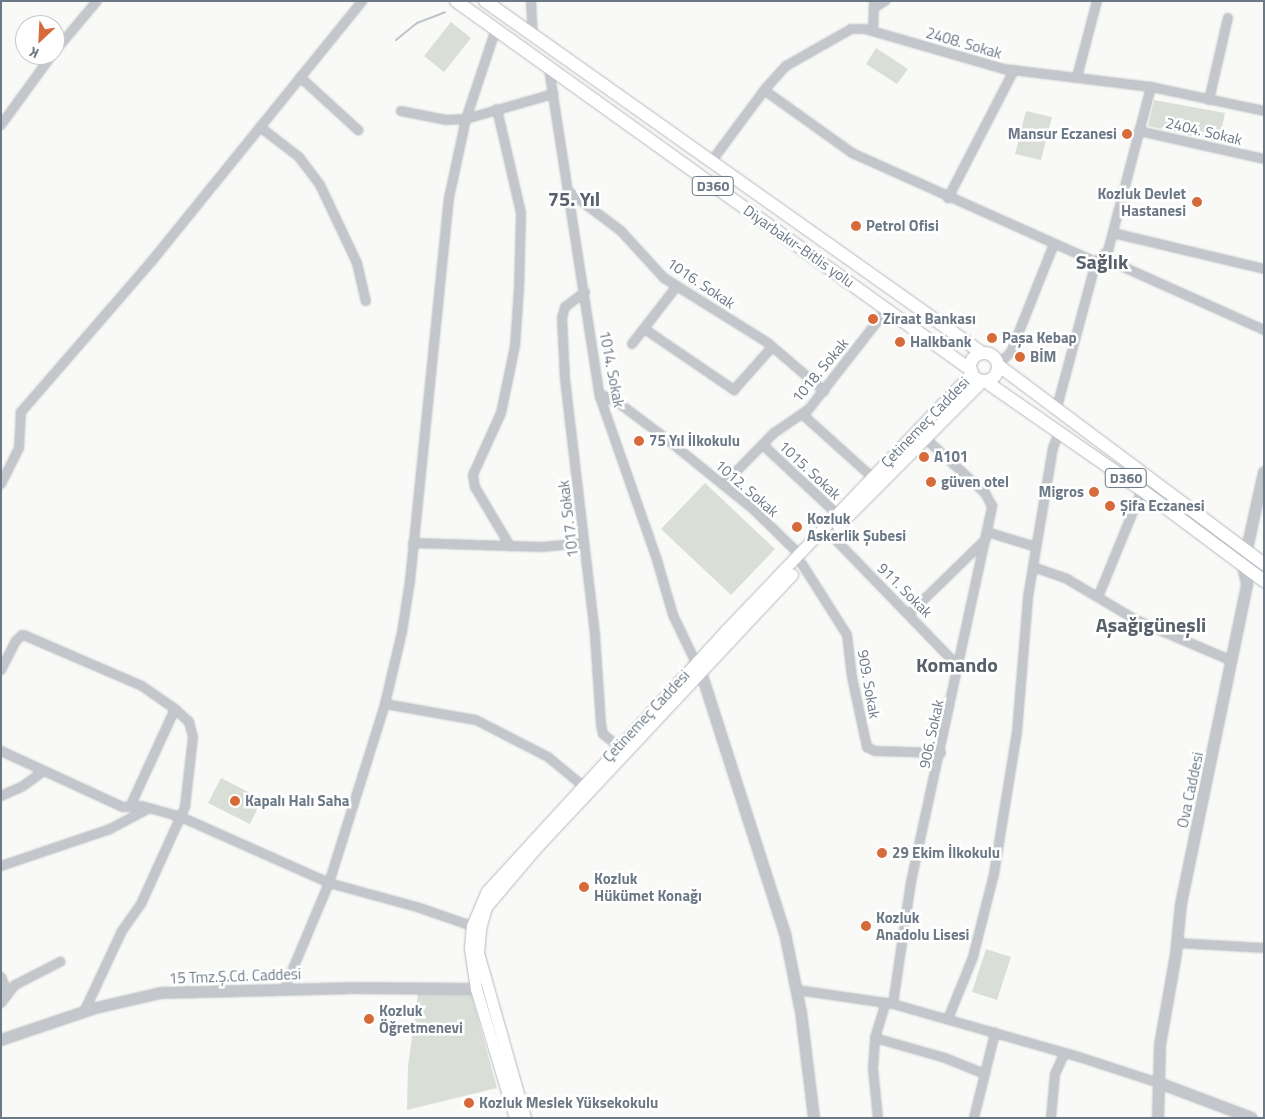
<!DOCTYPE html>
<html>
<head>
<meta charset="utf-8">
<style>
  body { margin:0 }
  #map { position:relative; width:1265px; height:1119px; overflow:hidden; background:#f9f9f7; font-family:"Titillium Web",sans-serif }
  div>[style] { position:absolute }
  .green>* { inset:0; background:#d9ded7 }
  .stream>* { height:2px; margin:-1px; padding:0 1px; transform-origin:1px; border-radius:1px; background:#bdc5cb }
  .roads { filter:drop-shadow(0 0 1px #b6babf) drop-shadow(0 0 1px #b6babf) }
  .minor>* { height:8px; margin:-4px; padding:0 4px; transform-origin:4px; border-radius:4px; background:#c3c6ca }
  .tertiary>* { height:10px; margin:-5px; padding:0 5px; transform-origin:5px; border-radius:5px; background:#c3c6ca }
  .secondary>* { height:11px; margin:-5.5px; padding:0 5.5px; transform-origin:5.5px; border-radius:5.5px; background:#fff }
  .trunk>* { height:12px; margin:-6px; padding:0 6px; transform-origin:6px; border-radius:6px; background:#fff }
  .trunk>.ring { margin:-6px; padding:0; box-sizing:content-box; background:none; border:12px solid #fff; border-radius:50% }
  .dots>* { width:14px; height:14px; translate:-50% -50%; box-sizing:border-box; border:2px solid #fff; border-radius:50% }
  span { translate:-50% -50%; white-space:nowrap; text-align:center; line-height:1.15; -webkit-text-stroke:5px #fff; paint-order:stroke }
  .shield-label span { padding:1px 4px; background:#fff; border:1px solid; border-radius:4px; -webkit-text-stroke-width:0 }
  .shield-label { font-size:14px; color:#6b7886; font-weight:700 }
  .street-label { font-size:15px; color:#6b7886 }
  .poi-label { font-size:15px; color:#6b7886; font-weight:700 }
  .right { translate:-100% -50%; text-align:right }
  .left { translate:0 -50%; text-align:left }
  .district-label { font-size:20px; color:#58616b; font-weight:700 }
  .frame { position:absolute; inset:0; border:2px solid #6b7886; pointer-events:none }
  .north { position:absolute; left:15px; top:15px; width:50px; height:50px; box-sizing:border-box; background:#fff; border:1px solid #c4c9cf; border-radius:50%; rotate:205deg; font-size:14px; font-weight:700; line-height:20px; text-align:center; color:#6b7886 }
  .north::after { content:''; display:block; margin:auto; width:18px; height:22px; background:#d76a39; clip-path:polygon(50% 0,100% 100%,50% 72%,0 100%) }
</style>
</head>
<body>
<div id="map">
  <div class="green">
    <div style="clip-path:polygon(451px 22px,471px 38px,444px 72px,424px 56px)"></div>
    <div style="clip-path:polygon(876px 48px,908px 69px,897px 84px,866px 64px)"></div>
    <div style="clip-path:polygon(1154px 100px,1225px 113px,1219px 142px,1148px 126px)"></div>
    <div style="clip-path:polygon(1026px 111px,1052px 117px,1041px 160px,1015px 154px)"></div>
    <div style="clip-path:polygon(705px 483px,775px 549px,731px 595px,661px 529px)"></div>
    <div style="clip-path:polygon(221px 778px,262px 799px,250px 824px,208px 803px)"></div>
    <div style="clip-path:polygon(986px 949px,1011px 957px,997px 1000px,972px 992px)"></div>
    <div style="clip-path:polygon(471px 993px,497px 1088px,407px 1110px,408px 1066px,418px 994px)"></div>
  </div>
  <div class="stream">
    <div style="left:396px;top:40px;width:27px;rotate:-39deg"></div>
    <div style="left:417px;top:23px;width:30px;rotate:-21deg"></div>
  </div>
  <div class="roads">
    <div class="minor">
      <div style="left:531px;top:1px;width:34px;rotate:87deg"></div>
      <div style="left:875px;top:7px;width:12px;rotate:-31deg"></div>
      <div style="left:873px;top:31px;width:30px;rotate:-88deg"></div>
      <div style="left:55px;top:51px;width:65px;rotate:-50deg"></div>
      <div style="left:549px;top:69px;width:332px;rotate:81.2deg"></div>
      <div style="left:600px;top:397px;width:173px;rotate:70.7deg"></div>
      <div style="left:657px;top:560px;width:57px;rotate:73.8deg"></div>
      <div style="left:673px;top:615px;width:53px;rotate:64.4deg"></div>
      <div style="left:300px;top:77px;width:79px;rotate:42.4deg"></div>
      <div style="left:1077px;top:77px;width:79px;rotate:-75.3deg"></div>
      <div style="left:764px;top:90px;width:108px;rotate:35.6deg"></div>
      <div style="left:852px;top:153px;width:267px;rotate:24.1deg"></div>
      <div style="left:1209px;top:100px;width:84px;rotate:-77deg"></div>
      <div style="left:497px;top:109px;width:107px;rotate:77deg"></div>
      <div style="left:521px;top:213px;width:75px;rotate:91.5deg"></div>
      <div style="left:519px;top:288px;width:58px;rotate:93.9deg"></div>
      <div style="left:515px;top:346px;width:68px;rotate:101.8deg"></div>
      <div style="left:501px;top:413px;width:68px;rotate:114.3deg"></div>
      <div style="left:473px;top:475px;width:12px;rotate:81deg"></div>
      <div style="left:475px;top:487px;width:69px;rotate:59.3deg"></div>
      <div style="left:401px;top:111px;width:46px;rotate:11.3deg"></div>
      <div style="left:446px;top:120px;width:20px;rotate:-3deg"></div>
      <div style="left:466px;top:119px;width:91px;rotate:-16deg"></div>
      <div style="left:1px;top:125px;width:87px;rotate:-53.9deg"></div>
      <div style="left:260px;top:127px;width:49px;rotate:37.6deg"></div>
      <div style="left:299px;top:157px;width:35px;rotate:53deg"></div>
      <div style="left:320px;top:185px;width:86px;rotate:64.6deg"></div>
      <div style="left:357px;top:263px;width:39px;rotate:77deg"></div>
      <div style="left:1139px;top:131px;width:128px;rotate:12.6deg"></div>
      <div style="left:711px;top:162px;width:92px;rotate:-53.4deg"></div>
      <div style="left:766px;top:88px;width:30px;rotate:-48deg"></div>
      <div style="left:786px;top:66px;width:75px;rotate:-29.6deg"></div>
      <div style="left:851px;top:29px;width:14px"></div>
      <div style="left:865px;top:29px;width:145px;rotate:16.1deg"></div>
      <div style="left:1004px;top:69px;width:148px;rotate:7deg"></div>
      <div style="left:1151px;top:87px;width:116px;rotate:12deg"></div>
      <div style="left:568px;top:191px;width:66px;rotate:37deg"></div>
      <div style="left:621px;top:231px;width:64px;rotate:47.5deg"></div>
      <div style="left:664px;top:278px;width:123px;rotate:32deg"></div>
      <div style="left:768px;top:343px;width:74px;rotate:40.6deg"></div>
      <div style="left:948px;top:198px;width:144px;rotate:-62.7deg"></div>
      <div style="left:1113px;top:233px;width:155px;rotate:13.4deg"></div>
      <div style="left:1101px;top:257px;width:179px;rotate:24.1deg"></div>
      <div style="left:585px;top:292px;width:25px;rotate:143deg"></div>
      <div style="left:565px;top:307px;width:11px;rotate:105deg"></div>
      <div style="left:562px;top:318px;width:61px;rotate:87.2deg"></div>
      <div style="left:565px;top:379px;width:259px;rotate:83.3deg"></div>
      <div style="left:595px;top:636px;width:89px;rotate:86.1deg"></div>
      <div style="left:601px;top:725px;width:9px;rotate:77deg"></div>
      <div style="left:603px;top:734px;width:19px;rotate:39deg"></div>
      <div style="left:646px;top:330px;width:107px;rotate:34.3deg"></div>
      <div style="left:734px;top:390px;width:57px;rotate:-48.5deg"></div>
      <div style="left:632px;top:344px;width:73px;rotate:-52.2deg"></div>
      <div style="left:998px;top:365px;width:18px;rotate:-45deg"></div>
      <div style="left:1011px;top:352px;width:116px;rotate:-68.3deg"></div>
      <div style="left:600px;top:394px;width:22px;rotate:27deg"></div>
      <div style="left:620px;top:404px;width:55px;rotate:36.9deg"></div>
      <div style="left:664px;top:437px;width:114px;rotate:39deg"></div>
      <div style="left:753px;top:509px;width:66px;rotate:44.4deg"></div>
      <div style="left:1056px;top:411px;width:154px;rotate:-75deg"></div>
      <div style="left:1096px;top:262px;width:16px;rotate:-43deg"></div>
      <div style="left:1108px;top:251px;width:170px;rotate:-75.3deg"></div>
      <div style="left:802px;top:414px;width:94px;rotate:42deg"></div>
      <div style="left:763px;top:445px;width:103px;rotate:43deg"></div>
      <div style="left:1px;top:484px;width:40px;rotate:-63.4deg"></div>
      <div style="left:19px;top:448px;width:36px;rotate:-87deg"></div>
      <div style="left:21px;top:412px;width:198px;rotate:-49.1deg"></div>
      <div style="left:151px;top:262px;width:336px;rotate:-51deg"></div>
      <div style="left:723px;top:485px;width:73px;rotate:-45.6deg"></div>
      <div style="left:774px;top:433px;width:42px;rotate:-34.4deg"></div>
      <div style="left:809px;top:409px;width:128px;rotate:-52deg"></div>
      <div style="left:987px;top:532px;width:51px;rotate:17deg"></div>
      <div style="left:830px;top:534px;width:185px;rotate:45.9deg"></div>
      <div style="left:413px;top:543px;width:129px;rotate:1.8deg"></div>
      <div style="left:542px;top:547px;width:42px;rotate:-5.4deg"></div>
      <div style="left:802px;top:564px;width:84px;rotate:57.6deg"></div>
      <div style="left:847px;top:635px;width:42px;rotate:83.2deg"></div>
      <div style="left:852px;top:677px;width:72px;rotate:77.9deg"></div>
      <div style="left:867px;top:747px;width:9px;rotate:27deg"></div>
      <div style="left:875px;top:751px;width:66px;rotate:1.7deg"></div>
      <div style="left:1033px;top:567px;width:36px;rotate:19deg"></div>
      <div style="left:1067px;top:579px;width:80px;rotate:30.7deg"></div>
      <div style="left:1136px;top:620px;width:104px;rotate:23.1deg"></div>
      <div style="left:1098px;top:597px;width:116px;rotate:-67.6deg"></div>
      <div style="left:909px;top:614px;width:107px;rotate:-44.2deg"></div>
      <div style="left:1px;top:670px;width:33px;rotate:-63deg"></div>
      <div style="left:16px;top:641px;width:8px;rotate:-45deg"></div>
      <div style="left:22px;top:635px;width:4px;rotate:14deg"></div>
      <div style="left:26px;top:636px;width:126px;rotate:23.3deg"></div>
      <div style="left:142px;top:686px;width:40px;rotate:34.9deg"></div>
      <div style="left:385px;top:704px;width:92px;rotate:10deg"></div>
      <div style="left:476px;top:720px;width:81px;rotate:27.2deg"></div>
      <div style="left:548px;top:757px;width:44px;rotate:39.5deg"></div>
      <div style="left:1px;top:751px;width:134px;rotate:24.7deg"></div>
      <div style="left:123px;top:807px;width:19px;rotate:-3deg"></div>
      <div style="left:142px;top:806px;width:41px;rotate:15.8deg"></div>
      <div style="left:181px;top:817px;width:162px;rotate:24deg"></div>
      <div style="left:329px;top:883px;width:91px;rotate:15.3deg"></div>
      <div style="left:417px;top:907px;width:58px;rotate:19.1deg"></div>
      <div style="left:1px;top:796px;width:24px;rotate:-24deg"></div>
      <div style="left:23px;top:786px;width:26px;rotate:-36deg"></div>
      <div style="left:1px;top:866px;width:115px;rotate:-18.7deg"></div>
      <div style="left:110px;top:829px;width:45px;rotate:-27.7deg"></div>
      <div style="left:1177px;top:943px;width:87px;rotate:3.3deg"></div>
      <div style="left:1px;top:977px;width:17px;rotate:66deg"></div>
      <div style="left:284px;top:990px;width:116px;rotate:-67.2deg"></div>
      <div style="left:329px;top:883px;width:188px;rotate:-72.6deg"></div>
      <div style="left:385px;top:704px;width:74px;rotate:-76.7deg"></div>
      <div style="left:402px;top:632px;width:52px;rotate:-81.1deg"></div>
      <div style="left:410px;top:581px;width:385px;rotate:-84.2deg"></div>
      <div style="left:449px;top:198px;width:81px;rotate:-77.9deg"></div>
      <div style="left:466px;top:119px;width:95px;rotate:-71.6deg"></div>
      <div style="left:797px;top:990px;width:97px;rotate:8.3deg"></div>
      <div style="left:893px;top:1004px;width:193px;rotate:15.9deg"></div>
      <div style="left:1079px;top:1057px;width:84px;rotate:18deg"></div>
      <div style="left:1px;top:1003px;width:23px;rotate:-52deg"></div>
      <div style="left:15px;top:985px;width:51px;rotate:-27.1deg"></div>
      <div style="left:893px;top:1004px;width:123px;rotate:-81.6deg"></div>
      <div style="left:911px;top:882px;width:385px;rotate:-77.8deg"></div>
      <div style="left:992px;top:506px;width:15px;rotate:-118deg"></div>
      <div style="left:985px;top:493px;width:81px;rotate:-137.5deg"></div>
      <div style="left:84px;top:1012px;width:89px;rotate:-64.9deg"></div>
      <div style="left:122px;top:931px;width:33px;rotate:-55deg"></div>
      <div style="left:141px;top:904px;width:107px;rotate:-65.6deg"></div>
      <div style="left:185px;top:807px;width:70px;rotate:-83.5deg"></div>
      <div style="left:193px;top:737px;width:16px;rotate:-105deg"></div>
      <div style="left:189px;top:722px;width:19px;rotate:-137deg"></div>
      <div style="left:175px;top:709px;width:108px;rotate:114.7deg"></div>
      <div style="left:948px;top:1019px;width:67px;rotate:-68deg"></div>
      <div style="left:973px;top:957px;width:86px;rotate:-75.8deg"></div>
      <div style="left:994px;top:874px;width:144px;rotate:-80.8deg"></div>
      <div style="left:1017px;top:732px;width:135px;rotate:-85.3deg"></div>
      <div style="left:1028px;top:597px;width:151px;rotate:-80.5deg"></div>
      <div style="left:1053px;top:448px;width:17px;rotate:-69deg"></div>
      <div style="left:875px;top:1038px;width:73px;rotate:15.9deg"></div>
      <div style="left:945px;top:1058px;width:43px;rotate:21.8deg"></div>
      <div style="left:878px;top:1118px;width:49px;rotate:-95.8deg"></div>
      <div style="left:873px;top:1069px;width:31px;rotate:-86deg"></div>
      <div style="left:875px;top:1038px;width:37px;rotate:-73deg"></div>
      <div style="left:974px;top:1118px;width:88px;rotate:-76.1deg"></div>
      <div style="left:1051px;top:1118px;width:44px;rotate:-84.8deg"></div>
      <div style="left:1055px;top:1074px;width:23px;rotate:-65deg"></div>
    </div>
    <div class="tertiary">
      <div style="left:701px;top:672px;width:274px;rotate:72.2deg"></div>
      <div style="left:785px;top:933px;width:81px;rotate:78.6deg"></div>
      <div style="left:801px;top:1012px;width:107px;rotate:83deg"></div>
      <div style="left:1px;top:1040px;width:100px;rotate:-18.6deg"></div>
      <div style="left:96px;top:1008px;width:67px;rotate:-13deg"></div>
      <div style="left:161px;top:993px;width:186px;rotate:-1.5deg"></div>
      <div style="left:347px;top:988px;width:129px;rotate:0.4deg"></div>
      <div style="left:1159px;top:1083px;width:99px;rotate:20.6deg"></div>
      <div style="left:1158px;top:1118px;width:73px;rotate:-88.4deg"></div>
      <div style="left:1160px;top:1045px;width:92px;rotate:-80deg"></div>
      <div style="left:1176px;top:954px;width:50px;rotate:-84.3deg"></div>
      <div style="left:1181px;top:904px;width:327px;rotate:-78.3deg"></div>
      <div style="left:1247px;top:584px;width:17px;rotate:-103deg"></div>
      <div style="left:1243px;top:567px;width:97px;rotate:-77.5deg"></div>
    </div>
    <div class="secondary">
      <div style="left:838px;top:526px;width:204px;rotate:-45.2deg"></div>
      <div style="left:515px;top:1118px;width:135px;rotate:-106.8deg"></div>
      <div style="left:476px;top:989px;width:41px;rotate:-98.3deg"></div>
      <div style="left:470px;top:948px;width:22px;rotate:-85deg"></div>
      <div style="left:472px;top:926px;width:38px;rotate:-67deg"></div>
      <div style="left:487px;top:891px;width:354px;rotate:-47.5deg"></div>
      <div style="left:726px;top:630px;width:356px;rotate:-46.3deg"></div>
      <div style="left:525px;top:1118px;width:172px;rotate:-105.9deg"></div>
      <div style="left:478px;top:953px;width:25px;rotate:-85deg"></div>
      <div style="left:480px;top:928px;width:22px;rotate:-74deg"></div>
      <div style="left:486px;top:907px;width:76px;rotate:-49.8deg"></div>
      <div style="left:535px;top:849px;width:376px;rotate:-46.9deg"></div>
    </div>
    <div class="trunk">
      <div style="left:456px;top:1px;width:634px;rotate:35.62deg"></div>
      <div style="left:485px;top:1px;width:609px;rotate:35.31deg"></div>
      <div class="ring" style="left:970px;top:353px;width:16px;height:16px"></div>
      <div style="left:998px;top:365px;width:332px;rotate:36.8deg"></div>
      <div style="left:985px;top:381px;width:191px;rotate:34.8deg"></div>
      <div style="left:1142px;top:490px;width:152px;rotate:36.7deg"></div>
    </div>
  </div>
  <div class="dots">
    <div style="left:1127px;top:134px;background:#d76a39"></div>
    <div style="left:1197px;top:202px;background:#d76a39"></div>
    <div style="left:856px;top:226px;background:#d76a39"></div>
    <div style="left:873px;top:319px;background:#d76a39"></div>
    <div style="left:992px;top:338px;background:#d76a39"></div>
    <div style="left:900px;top:342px;background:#d76a39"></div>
    <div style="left:1020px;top:357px;background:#d76a39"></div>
    <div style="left:639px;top:441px;background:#d76a39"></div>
    <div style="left:924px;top:457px;background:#d76a39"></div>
    <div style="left:931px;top:482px;background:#d76a39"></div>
    <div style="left:1094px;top:492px;background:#d76a39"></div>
    <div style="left:1110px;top:506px;background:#d76a39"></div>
    <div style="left:797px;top:527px;background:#d76a39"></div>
    <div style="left:235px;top:801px;background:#d76a39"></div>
    <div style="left:882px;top:853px;background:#d76a39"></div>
    <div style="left:584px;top:887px;background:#d76a39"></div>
    <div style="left:866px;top:926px;background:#d76a39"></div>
    <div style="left:369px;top:1019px;background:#d76a39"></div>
    <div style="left:469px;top:1103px;background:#d76a39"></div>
  </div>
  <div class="shield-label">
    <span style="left:713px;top:186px">D360</span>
    <span style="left:1126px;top:478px">D360</span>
  </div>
  <div class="street-label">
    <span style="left:964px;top:43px;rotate:16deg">2408. Sokak</span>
    <span style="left:1204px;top:131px;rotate:13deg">2404. Sokak</span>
    <span style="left:799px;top:246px;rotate:35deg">Diyarbakır-Bitlis yolu</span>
    <span style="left:701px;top:283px;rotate:34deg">1016. Sokak</span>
    <span style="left:612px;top:369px;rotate:79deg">1014. Sokak</span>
    <span style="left:820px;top:370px;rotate:-50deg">1018. Sokak</span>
    <span style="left:925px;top:422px;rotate:-46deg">Çetinemeç Caddesi</span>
    <span style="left:810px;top:470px;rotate:43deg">1015. Sokak</span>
    <span style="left:747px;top:488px;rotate:41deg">1012. Sokak</span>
    <span style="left:568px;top:519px;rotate:-97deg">1017. Sokak</span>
    <span style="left:905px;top:590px;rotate:45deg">911. Sokak</span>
    <span style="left:869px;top:684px;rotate:80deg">909. Sokak</span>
    <span style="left:646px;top:716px;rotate:-47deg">Çetinemeç Caddesi</span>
    <span style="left:931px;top:734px;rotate:-78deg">906. Sokak</span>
    <span style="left:1190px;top:790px;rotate:-78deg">Ova Caddesi</span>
    <span style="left:235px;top:976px;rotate:-2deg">15 Tmz.Ş.Cd. Caddesi</span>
  </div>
  <div class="poi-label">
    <span class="right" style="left:1117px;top:134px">Mansur Eczanesi</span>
    <span class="right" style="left:1186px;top:202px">Kozluk Devlet<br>Hastanesi</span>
    <span class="left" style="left:866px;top:226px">Petrol Ofisi</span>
    <span class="left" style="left:883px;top:319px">Ziraat Bankası</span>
    <span class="left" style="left:1002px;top:338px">Paşa Kebap</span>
    <span class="left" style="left:910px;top:342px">Halkbank</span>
    <span class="left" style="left:1030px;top:357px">BİM</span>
    <span class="left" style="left:649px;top:441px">75 Yıl İlkokulu</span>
    <span class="left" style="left:934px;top:457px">A101</span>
    <span class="left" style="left:941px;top:482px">güven otel</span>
    <span class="right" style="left:1084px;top:492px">Migros</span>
    <span class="left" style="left:1120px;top:506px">Şifa Eczanesi</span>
    <span class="left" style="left:807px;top:527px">Kozluk<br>Askerlik Şubesi</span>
    <span class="left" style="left:245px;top:801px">Kapalı Halı Saha</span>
    <span class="left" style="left:892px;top:853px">29 Ekim İlkokulu</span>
    <span class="left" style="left:594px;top:887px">Kozluk<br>Hükümet Konağı</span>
    <span class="left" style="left:876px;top:926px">Kozluk<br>Anadolu Lisesi</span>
    <span class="left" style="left:379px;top:1019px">Kozluk<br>Öğretmenevi</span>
    <span class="left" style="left:479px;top:1103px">Kozluk Meslek Yüksekokulu</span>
  </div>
  <div class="district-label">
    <span style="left:574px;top:198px">75. Yıl</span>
    <span style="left:1102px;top:261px">Sağlık</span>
    <span style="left:1151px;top:624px">Aşağıgüneşli</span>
    <span style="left:957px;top:664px">Komando</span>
  </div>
  <div class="frame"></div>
  <div class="north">K</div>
</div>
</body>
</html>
